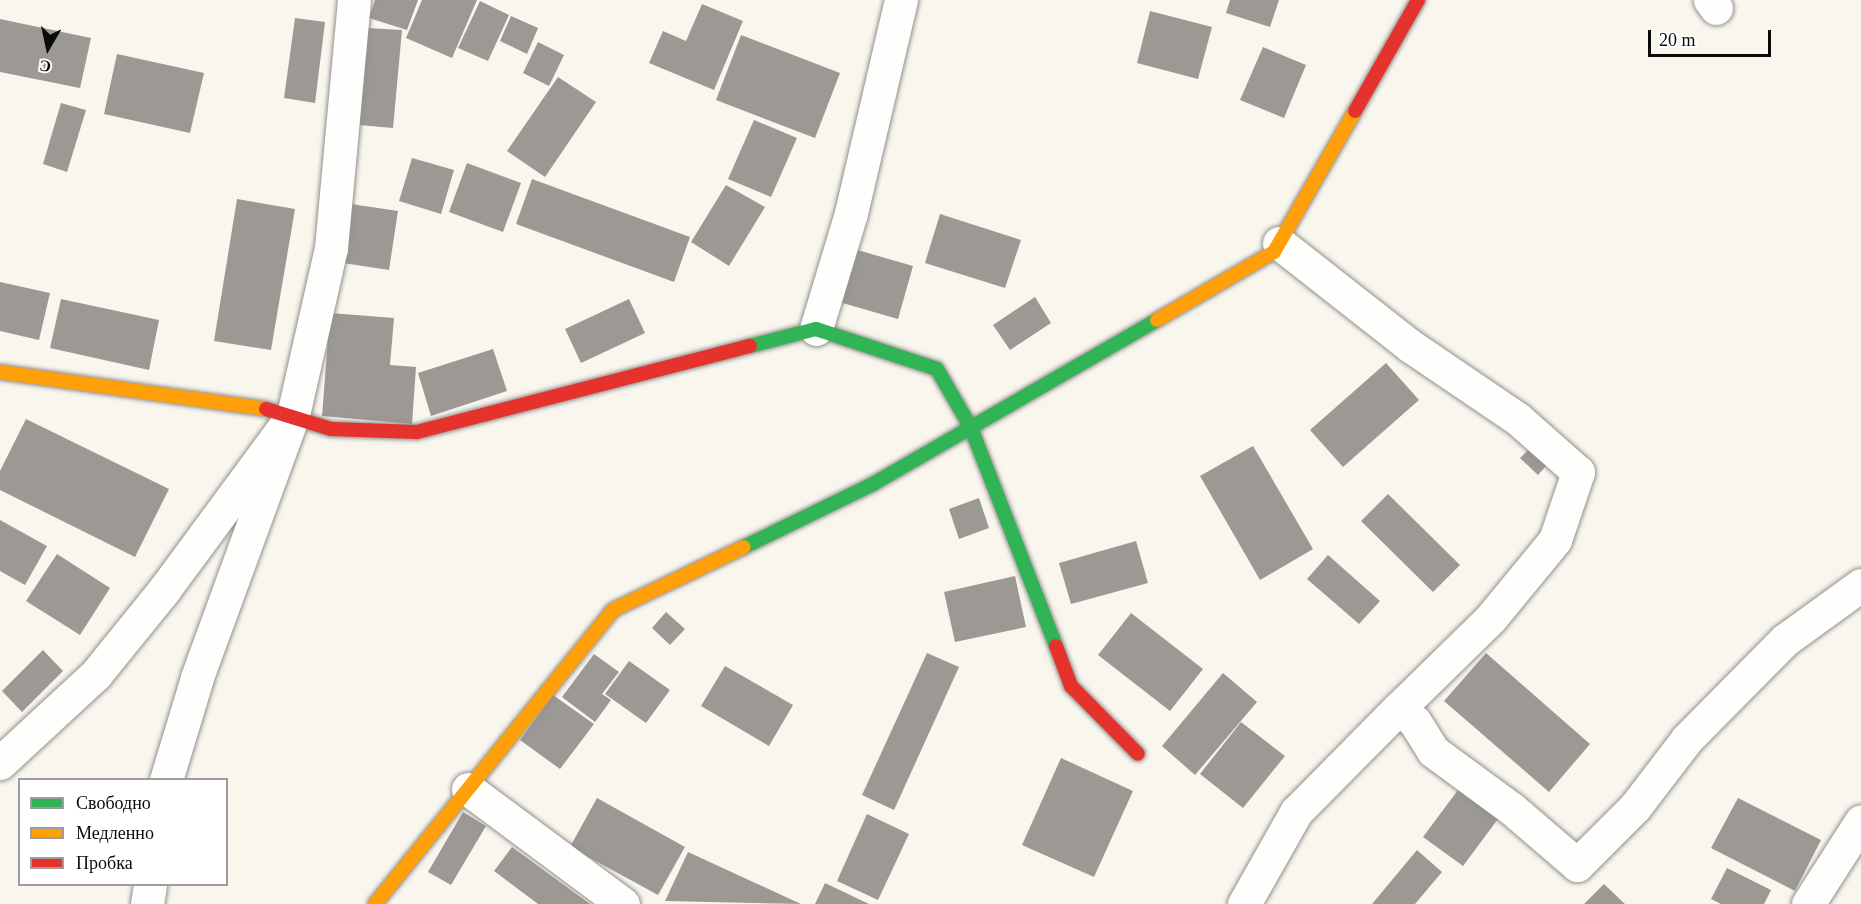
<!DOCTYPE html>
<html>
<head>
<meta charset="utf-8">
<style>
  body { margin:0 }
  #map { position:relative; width:1861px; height:904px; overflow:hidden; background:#f9f6ee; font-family:Georgia,serif }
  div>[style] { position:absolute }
  .building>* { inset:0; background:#9c9894 }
  .roads { filter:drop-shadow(0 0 2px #92908d) drop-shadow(0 0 2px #92908d) }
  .street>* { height:33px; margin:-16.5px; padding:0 16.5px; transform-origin:16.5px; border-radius:16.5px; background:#fefefc }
  .fast>* { height:14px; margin:-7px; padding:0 7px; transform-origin:7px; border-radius:7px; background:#30b455 }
  .slow>* { height:14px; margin:-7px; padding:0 7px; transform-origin:7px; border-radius:7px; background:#ff9f0a }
  .jam>* { height:14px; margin:-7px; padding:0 7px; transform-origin:7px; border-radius:7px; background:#e5322d }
  span { translate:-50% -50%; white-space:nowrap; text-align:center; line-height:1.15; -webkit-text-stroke:6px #fff; paint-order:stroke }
  .legend { position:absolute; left:18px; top:778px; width:210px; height:108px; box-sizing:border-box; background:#fff; border:2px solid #9d9d9d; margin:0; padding:8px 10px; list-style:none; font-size:18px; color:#0a0a0a }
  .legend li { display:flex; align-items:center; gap:12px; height:30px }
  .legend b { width:30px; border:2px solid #9d9d9d }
  .north { position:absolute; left:18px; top:18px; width:60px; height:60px; -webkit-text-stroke:4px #fff; paint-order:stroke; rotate:189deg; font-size:16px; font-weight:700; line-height:24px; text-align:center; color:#0a0a0a }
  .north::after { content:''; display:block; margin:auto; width:21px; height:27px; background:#0a0a0a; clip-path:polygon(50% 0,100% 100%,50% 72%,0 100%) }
  .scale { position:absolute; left:1648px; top:30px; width:123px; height:27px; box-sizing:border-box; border:3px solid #0a0a0a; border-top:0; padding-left:8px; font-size:18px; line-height:21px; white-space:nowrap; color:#0a0a0a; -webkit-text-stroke:4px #fff; paint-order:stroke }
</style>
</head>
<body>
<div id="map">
  <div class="building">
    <div style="clip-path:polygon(375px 0,418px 0,407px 30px,369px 18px)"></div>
    <div style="clip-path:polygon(422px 0,477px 0,452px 58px,406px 38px)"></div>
    <div style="clip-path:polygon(1230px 0,1279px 0,1270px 27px,1226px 13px)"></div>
    <div style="clip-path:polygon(480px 1px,509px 15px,488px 61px,458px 48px)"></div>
    <div style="clip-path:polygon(702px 4px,743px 21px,714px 90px,649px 63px,663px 31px,686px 41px)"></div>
    <div style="clip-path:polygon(1150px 11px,1212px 27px,1198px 79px,1137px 63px)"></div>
    <div style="clip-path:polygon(511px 16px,538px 28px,527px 54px,500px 41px)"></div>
    <div style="clip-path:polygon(295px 18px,325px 22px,315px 103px,284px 98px)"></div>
    <div style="clip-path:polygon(0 19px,91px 38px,80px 88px,0 72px)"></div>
    <div style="clip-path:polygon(367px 28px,402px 30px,393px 128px,359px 125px)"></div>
    <div style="clip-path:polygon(741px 35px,840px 73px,815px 138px,716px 100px)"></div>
    <div style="clip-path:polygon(538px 42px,564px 55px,549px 86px,523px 73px)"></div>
    <div style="clip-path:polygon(1263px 47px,1306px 65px,1284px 118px,1240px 100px)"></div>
    <div style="clip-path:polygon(117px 54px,204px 73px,190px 133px,104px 114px)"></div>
    <div style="clip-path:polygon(558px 77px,596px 102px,545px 177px,507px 151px)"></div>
    <div style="clip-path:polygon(61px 103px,86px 110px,67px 172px,43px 164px)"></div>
    <div style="clip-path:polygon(754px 120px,797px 138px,771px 197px,728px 179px)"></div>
    <div style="clip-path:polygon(412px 158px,454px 170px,441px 214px,399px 201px)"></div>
    <div style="clip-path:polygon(467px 163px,521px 183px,503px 232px,449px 212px)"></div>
    <div style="clip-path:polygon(532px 179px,690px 237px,674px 282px,516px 224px)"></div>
    <div style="clip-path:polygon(726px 185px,765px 207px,729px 266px,691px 242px)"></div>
    <div style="clip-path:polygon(237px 199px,295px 209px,271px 350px,214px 341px)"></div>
    <div style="clip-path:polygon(351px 204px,398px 211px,389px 270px,343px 263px)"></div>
    <div style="clip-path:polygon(940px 214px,1021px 240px,1005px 288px,925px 263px)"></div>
    <div style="clip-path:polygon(854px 249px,913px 266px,898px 319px,839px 302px)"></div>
    <div style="clip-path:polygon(0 282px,50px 293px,39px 340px,0 331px)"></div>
    <div style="clip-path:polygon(1035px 297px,1051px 323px,1010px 350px,993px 325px)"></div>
    <div style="clip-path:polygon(61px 299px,159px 320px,149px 370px,50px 348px)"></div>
    <div style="clip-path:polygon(629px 299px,645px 333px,581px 363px,565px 329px)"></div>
    <div style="clip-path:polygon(330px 313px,394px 318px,390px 365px,416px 367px,412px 424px,322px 416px)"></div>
    <div style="clip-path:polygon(493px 349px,507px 391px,431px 416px,418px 373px)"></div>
    <div style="clip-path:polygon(1386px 363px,1419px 400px,1343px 467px,1310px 430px)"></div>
    <div style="clip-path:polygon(26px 419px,169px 489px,135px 557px,0 490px,0 471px)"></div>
    <div style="clip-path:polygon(1535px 443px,1553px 458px,1538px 475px,1520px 458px)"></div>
    <div style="clip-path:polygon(1253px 446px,1313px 549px,1260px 580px,1200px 476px)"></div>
    <div style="clip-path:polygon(1388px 494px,1460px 565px,1433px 592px,1361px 521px)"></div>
    <div style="clip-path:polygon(979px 498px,989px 528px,959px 539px,949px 509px)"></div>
    <div style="clip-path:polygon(0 520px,47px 546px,25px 585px,0 571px)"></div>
    <div style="clip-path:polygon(1136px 541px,1148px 583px,1071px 604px,1059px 563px)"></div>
    <div style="clip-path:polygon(57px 554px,110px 588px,80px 635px,26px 601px)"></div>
    <div style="clip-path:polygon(1328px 555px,1380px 601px,1359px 624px,1307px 579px)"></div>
    <div style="clip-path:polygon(1015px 576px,1026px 627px,955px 642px,944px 592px)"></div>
    <div style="clip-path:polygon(666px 612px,685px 629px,670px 645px,652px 628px)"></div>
    <div style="clip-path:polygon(1131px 613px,1203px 669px,1170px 711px,1098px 655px)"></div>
    <div style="clip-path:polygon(43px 650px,63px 671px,22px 712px,2px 691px)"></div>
    <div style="clip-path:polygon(927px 653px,959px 667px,894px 810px,862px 795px)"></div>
    <div style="clip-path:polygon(1486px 653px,1590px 744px,1549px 792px,1444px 701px)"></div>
    <div style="clip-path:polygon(594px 654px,619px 672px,602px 694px,611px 700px,595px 722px,562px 697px)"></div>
    <div style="clip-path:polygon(629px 661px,670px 690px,646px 723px,605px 694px)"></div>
    <div style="clip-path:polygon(725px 666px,793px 705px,769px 746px,701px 706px)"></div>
    <div style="clip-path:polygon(1223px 673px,1257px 702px,1195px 775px,1162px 746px)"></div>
    <div style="clip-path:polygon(553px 695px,594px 724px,560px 769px,520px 740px)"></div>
    <div style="clip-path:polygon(1241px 722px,1285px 756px,1243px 808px,1200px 774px)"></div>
    <div style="clip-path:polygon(1061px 758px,1133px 791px,1094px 877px,1022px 845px)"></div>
    <div style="clip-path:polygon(1458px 790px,1498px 819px,1463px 866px,1423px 837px)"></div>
    <div style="clip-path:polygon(597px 798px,685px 847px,658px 895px,570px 847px)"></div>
    <div style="clip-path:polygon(1738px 798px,1821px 840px,1795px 891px,1711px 848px)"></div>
    <div style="clip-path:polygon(463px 812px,486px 826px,451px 885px,428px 872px)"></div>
    <div style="clip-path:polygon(867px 814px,909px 834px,878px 900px,837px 881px)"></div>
    <div style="clip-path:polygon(512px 847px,590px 904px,538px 904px,494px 871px)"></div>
    <div style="clip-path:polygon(1417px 850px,1442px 872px,1415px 904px,1372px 904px)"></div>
    <div style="clip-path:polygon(688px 852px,801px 904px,665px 901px)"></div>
    <div style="clip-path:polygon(1727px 868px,1771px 890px,1764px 904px,1721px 904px,1711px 899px)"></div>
    <div style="clip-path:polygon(825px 883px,869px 904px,815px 904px)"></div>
    <div style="clip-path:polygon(1604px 884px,1625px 904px,1584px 904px)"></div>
  </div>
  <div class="roads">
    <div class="street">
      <div style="left:1710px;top:0;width:10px;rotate:53deg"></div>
      <div style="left:1279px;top:243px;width:165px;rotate:38.1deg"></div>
      <div style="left:1409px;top:345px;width:132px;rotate:34.2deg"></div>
      <div style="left:1518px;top:419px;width:80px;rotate:41.5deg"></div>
      <div style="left:1578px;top:472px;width:72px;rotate:108.7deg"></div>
      <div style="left:1555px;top:540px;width:101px;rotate:129.4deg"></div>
      <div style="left:1491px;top:618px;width:129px;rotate:135.6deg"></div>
      <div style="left:816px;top:329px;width:121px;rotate:-73.2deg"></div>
      <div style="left:851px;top:213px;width:219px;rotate:-76.8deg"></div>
      <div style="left:293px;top:415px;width:171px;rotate:-77.2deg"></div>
      <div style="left:331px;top:248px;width:249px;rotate:-84.7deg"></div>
      <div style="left:0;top:763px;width:131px;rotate:-42.8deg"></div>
      <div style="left:96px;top:674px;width:108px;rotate:-51deg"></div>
      <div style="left:164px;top:590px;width:217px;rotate:-53.6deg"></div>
      <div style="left:293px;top:415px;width:280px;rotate:110.1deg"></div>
      <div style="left:197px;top:678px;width:107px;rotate:106.9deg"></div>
      <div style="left:468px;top:789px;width:193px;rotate:36.6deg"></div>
      <div style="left:147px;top:904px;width:20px;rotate:-81deg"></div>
      <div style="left:1244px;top:904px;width:106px;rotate:-60.5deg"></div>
      <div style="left:1296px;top:812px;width:146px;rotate:-45.3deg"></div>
      <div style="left:1399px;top:708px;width:21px;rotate:41deg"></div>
      <div style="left:1415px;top:722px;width:34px;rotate:58deg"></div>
      <div style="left:1433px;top:751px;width:98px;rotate:36.3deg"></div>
      <div style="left:1512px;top:809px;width:86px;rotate:40.7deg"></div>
      <div style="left:1577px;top:865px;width:82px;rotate:-45deg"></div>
      <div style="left:1635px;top:807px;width:86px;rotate:-52.6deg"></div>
      <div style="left:1687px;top:739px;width:139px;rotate:-45.3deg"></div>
      <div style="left:1785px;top:640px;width:94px;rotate:-35.9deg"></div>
      <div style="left:1808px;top:904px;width:98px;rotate:-57.4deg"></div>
    </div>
    <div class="fast">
      <div style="left:750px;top:346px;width:68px;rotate:-14.4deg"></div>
      <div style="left:816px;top:329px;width:127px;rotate:18.3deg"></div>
      <div style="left:937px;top:369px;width:68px;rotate:60deg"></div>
      <div style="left:971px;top:428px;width:234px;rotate:68.7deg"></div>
      <div style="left:744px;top:547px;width:144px;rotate:-26deg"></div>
      <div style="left:873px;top:484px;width:328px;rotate:-30deg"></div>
    </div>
    <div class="slow">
      <div style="left:1157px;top:320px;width:135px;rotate:-30.2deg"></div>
      <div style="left:1274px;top:252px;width:163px;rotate:-60.1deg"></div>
      <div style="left:0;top:372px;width:269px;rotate:7.9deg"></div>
      <div style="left:375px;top:904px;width:378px;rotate:-51deg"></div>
      <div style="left:613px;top:610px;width:145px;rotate:-25.7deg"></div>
    </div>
    <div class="jam">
      <div style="left:1355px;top:111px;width:128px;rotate:-60.4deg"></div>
      <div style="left:266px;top:409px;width:68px;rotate:17.1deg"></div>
      <div style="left:331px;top:429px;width:86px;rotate:2deg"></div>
      <div style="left:417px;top:432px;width:344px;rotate:-14.5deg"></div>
      <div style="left:1056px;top:646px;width:43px;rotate:69.4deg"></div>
      <div style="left:1071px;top:686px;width:95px;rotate:45.4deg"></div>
    </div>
  </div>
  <ul class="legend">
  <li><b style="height:8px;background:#30b455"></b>Свободно</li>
  <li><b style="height:8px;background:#ff9f0a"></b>Медленно</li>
  <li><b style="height:8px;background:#e5322d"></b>Пробка</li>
  </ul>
  <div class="north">С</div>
  <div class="scale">20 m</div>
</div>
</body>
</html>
